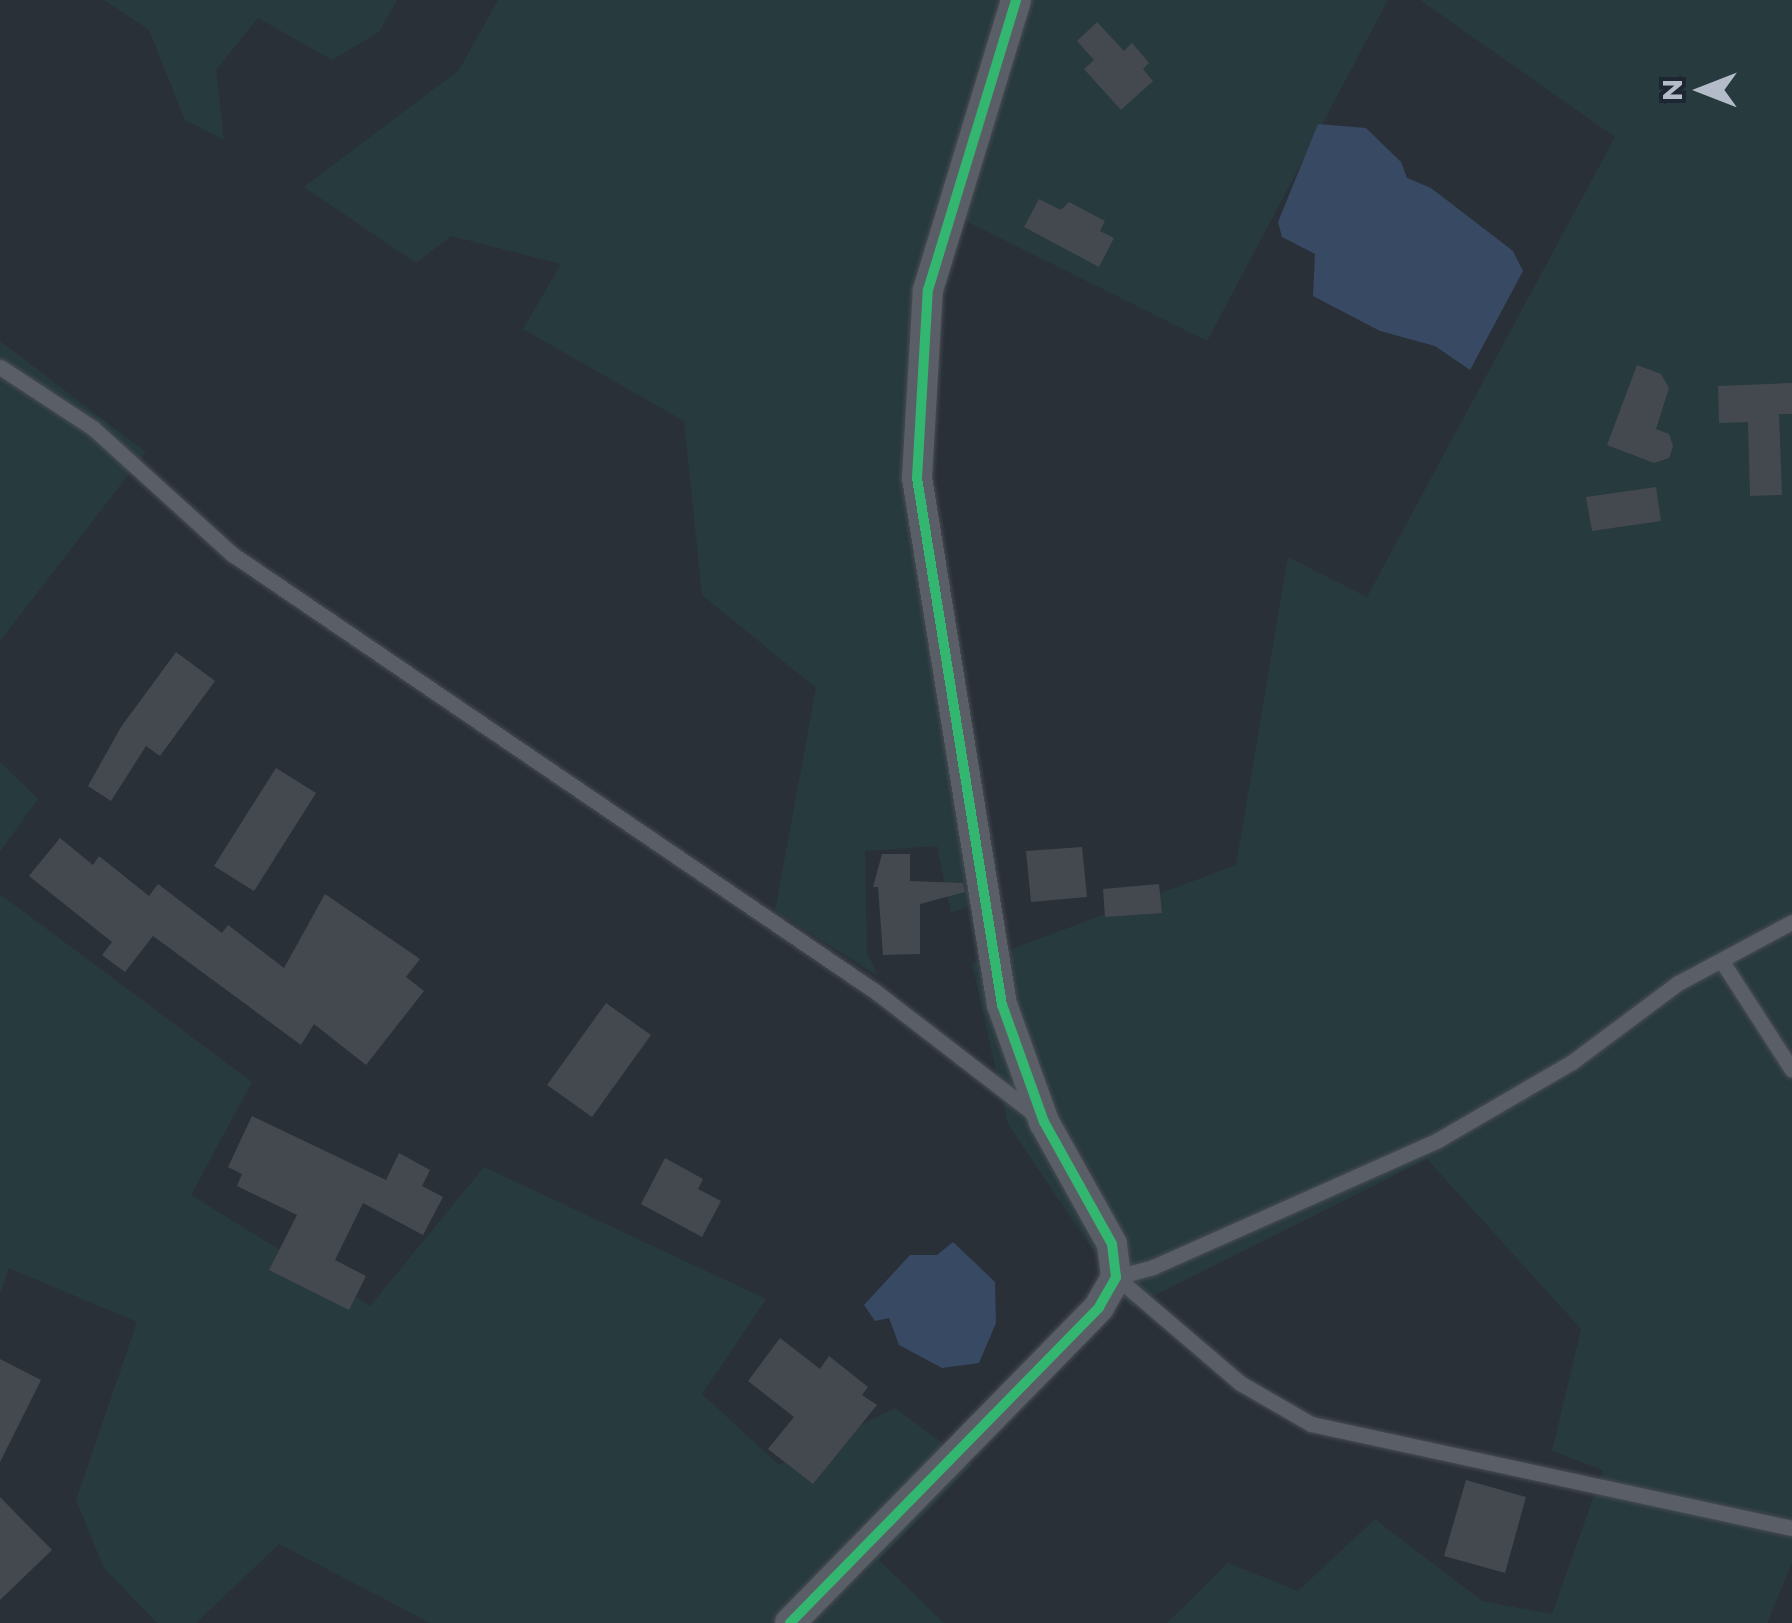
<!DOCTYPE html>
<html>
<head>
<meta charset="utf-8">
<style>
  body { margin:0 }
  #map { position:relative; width:1792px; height:1623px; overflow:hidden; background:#2a3038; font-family:Montserrat,sans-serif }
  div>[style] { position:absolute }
  .green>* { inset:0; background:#273a3e }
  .water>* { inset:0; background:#384963 }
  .building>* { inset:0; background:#444950 }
  .roads { filter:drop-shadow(0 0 2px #484c53) drop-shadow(0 0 2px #484c53) }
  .service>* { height:15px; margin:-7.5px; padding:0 7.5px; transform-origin:7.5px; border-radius:7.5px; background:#5a5e66 }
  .minor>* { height:30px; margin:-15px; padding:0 15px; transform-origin:15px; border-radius:15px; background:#5a5e66 }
  .cycleway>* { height:10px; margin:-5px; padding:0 5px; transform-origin:5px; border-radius:5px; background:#33b770 }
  span { translate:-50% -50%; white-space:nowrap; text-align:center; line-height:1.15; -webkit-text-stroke:9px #1d2633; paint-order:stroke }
  .north { position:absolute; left:1652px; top:40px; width:100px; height:100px; -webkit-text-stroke:8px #1d2633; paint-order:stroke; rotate:270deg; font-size:28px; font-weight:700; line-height:40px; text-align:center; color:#b4bcc9 }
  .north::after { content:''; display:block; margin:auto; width:35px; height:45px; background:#b4bcc9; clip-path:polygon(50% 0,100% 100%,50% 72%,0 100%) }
</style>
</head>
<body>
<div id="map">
  <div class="green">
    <div style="clip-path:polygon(104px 0,397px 0,379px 32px,332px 60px,258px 18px,216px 70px,224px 140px,185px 120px,149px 30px)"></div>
    <div style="clip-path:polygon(498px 0,1388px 0,1207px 341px,962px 219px,920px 288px,909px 478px,973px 904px,951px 913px,937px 846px,865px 851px,867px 953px,878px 976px,775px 911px,816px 688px,702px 595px,684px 421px,523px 329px,561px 264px,451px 236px,416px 263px,304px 187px,459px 70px)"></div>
    <div style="clip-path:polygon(1420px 0,1792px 0,1792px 1563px,1767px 1623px,1167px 1623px,1228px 1563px,1298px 1591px,1375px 1519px,1482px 1601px,1552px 1614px,1603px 1470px,1552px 1451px,1581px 1329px,1427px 1159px,1131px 1307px,1008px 1124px,972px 964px,1236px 865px,1288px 557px,1367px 597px,1615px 137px)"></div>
    <div style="clip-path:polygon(0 341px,146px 452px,0 641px)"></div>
    <div style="clip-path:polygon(0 762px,38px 799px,0 852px)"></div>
    <div style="clip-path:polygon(0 894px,252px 1082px,191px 1195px,370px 1306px,484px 1167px,766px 1299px,702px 1394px,779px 1465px,895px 1408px,972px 1465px,879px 1560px,944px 1623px,430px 1623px,279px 1544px,196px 1623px,157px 1623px,104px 1568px,76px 1500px,137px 1322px,9px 1268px,0 1295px)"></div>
  </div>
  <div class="water">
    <div style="clip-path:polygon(1318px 124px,1366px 128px,1401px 162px,1407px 178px,1431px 188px,1513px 251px,1523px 271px,1470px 370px,1435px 346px,1380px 331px,1313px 296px,1315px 254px,1282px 237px,1278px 222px)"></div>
    <div style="clip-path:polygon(953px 1242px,995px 1282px,996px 1323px,979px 1363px,942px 1368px,899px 1345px,889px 1318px,875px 1321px,864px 1305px,910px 1255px,937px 1255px)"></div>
  </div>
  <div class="building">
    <div style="clip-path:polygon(1097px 22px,1124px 51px,1132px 43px,1149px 63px,1143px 69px,1153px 81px,1121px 110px,1084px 69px,1094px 60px,1077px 41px)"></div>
    <div style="clip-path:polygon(1039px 199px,1061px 210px,1069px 202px,1105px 221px,1100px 231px,1114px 238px,1099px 267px,1024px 227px)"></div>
    <div style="clip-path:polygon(1637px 365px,1661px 374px,1669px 388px,1656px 429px,1669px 434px,1673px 446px,1669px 458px,1654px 463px,1607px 445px)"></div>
    <div style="clip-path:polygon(1792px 383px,1792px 414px,1779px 414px,1782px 495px,1750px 496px,1748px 422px,1719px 423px,1718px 386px)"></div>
    <div style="clip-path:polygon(1656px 487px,1661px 521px,1592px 531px,1586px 497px)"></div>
    <div style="clip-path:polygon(176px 652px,215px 681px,160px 756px,146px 746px,111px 801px,88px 786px,121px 727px)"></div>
    <div style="clip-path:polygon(276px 768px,316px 793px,254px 891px,214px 866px)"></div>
    <div style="clip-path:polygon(60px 838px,93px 865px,99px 856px,149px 896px,158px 884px,222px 933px,228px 925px,284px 968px,325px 894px,420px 959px,406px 977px,424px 991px,366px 1065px,314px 1024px,301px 1045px,153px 936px,125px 972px,102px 955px,112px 942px,29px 876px)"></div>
    <div style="clip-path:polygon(1082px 847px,1087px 897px,1031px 902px,1026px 851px)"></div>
    <div style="clip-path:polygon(882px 854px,910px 854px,910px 881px,963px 883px,965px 892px,920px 904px,920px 954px,883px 955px,878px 887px,873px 887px)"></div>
    <div style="clip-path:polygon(1159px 884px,1162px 913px,1105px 917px,1103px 889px)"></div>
    <div style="clip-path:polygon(606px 1003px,651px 1035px,592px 1117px,547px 1085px)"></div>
    <div style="clip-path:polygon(252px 1116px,386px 1180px,399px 1153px,430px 1170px,422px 1186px,443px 1197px,423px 1235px,363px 1203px,335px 1260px,366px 1276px,349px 1310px,269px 1270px,297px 1215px,237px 1186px,242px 1174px,228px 1167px)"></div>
    <div style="clip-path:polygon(665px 1158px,703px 1179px,698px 1189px,721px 1201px,702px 1237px,641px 1204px)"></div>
    <div style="clip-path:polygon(780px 1338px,820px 1369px,829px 1356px,868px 1387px,862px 1395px,877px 1405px,813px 1484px,768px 1449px,794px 1417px,748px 1381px)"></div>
    <div style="clip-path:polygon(0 1359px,41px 1380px,0 1462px)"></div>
    <div style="clip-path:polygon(1466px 1480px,1526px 1497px,1505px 1573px,1444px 1556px)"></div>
    <div style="clip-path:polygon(0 1497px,52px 1550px,0 1600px)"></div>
  </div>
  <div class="roads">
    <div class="service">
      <div style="left:0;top:367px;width:111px;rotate:33.3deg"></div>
      <div style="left:93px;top:428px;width:188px;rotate:42.2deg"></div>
      <div style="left:232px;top:554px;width:779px;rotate:34.22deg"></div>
      <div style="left:876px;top:992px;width:203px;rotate:37.6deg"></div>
      <div style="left:1723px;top:963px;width:127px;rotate:57.2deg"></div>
      <div style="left:1116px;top:1277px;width:38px;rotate:-15deg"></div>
      <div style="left:1153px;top:1267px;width:312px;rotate:-24deg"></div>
      <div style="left:1438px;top:1140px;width:155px;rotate:-30.2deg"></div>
      <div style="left:1572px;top:1062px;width:132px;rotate:-36.7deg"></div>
      <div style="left:1678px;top:983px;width:129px;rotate:-28.2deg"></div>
      <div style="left:1116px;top:1277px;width:163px;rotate:40.5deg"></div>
      <div style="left:1240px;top:1383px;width:82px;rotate:30deg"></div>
      <div style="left:1311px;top:1424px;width:492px;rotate:12.2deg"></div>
    </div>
    <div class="minor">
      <div style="left:790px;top:1623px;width:442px;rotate:-45.6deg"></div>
      <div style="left:1099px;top:1307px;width:34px;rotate:-60deg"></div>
      <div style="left:1116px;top:1277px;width:33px;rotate:-97deg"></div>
      <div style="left:1112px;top:1244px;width:140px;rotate:-119.1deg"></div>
      <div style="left:1044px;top:1122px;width:124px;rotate:-109.7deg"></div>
      <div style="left:1002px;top:1005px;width:534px;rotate:-99.16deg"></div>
      <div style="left:917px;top:478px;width:188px;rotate:-86.7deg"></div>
      <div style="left:928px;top:290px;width:303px;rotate:-73.1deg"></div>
    </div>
  </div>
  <div class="cycleway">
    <div style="left:790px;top:1623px;width:442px;rotate:-45.6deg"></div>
    <div style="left:1099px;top:1307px;width:34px;rotate:-60deg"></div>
    <div style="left:1116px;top:1277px;width:33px;rotate:-97deg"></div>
    <div style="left:1112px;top:1244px;width:140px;rotate:-119.1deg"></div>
    <div style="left:1044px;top:1122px;width:124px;rotate:-109.7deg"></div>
    <div style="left:1002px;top:1005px;width:534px;rotate:-99.16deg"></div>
    <div style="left:917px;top:478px;width:188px;rotate:-86.7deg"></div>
    <div style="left:928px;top:290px;width:303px;rotate:-73.1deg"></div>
  </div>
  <div class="north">N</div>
</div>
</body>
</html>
